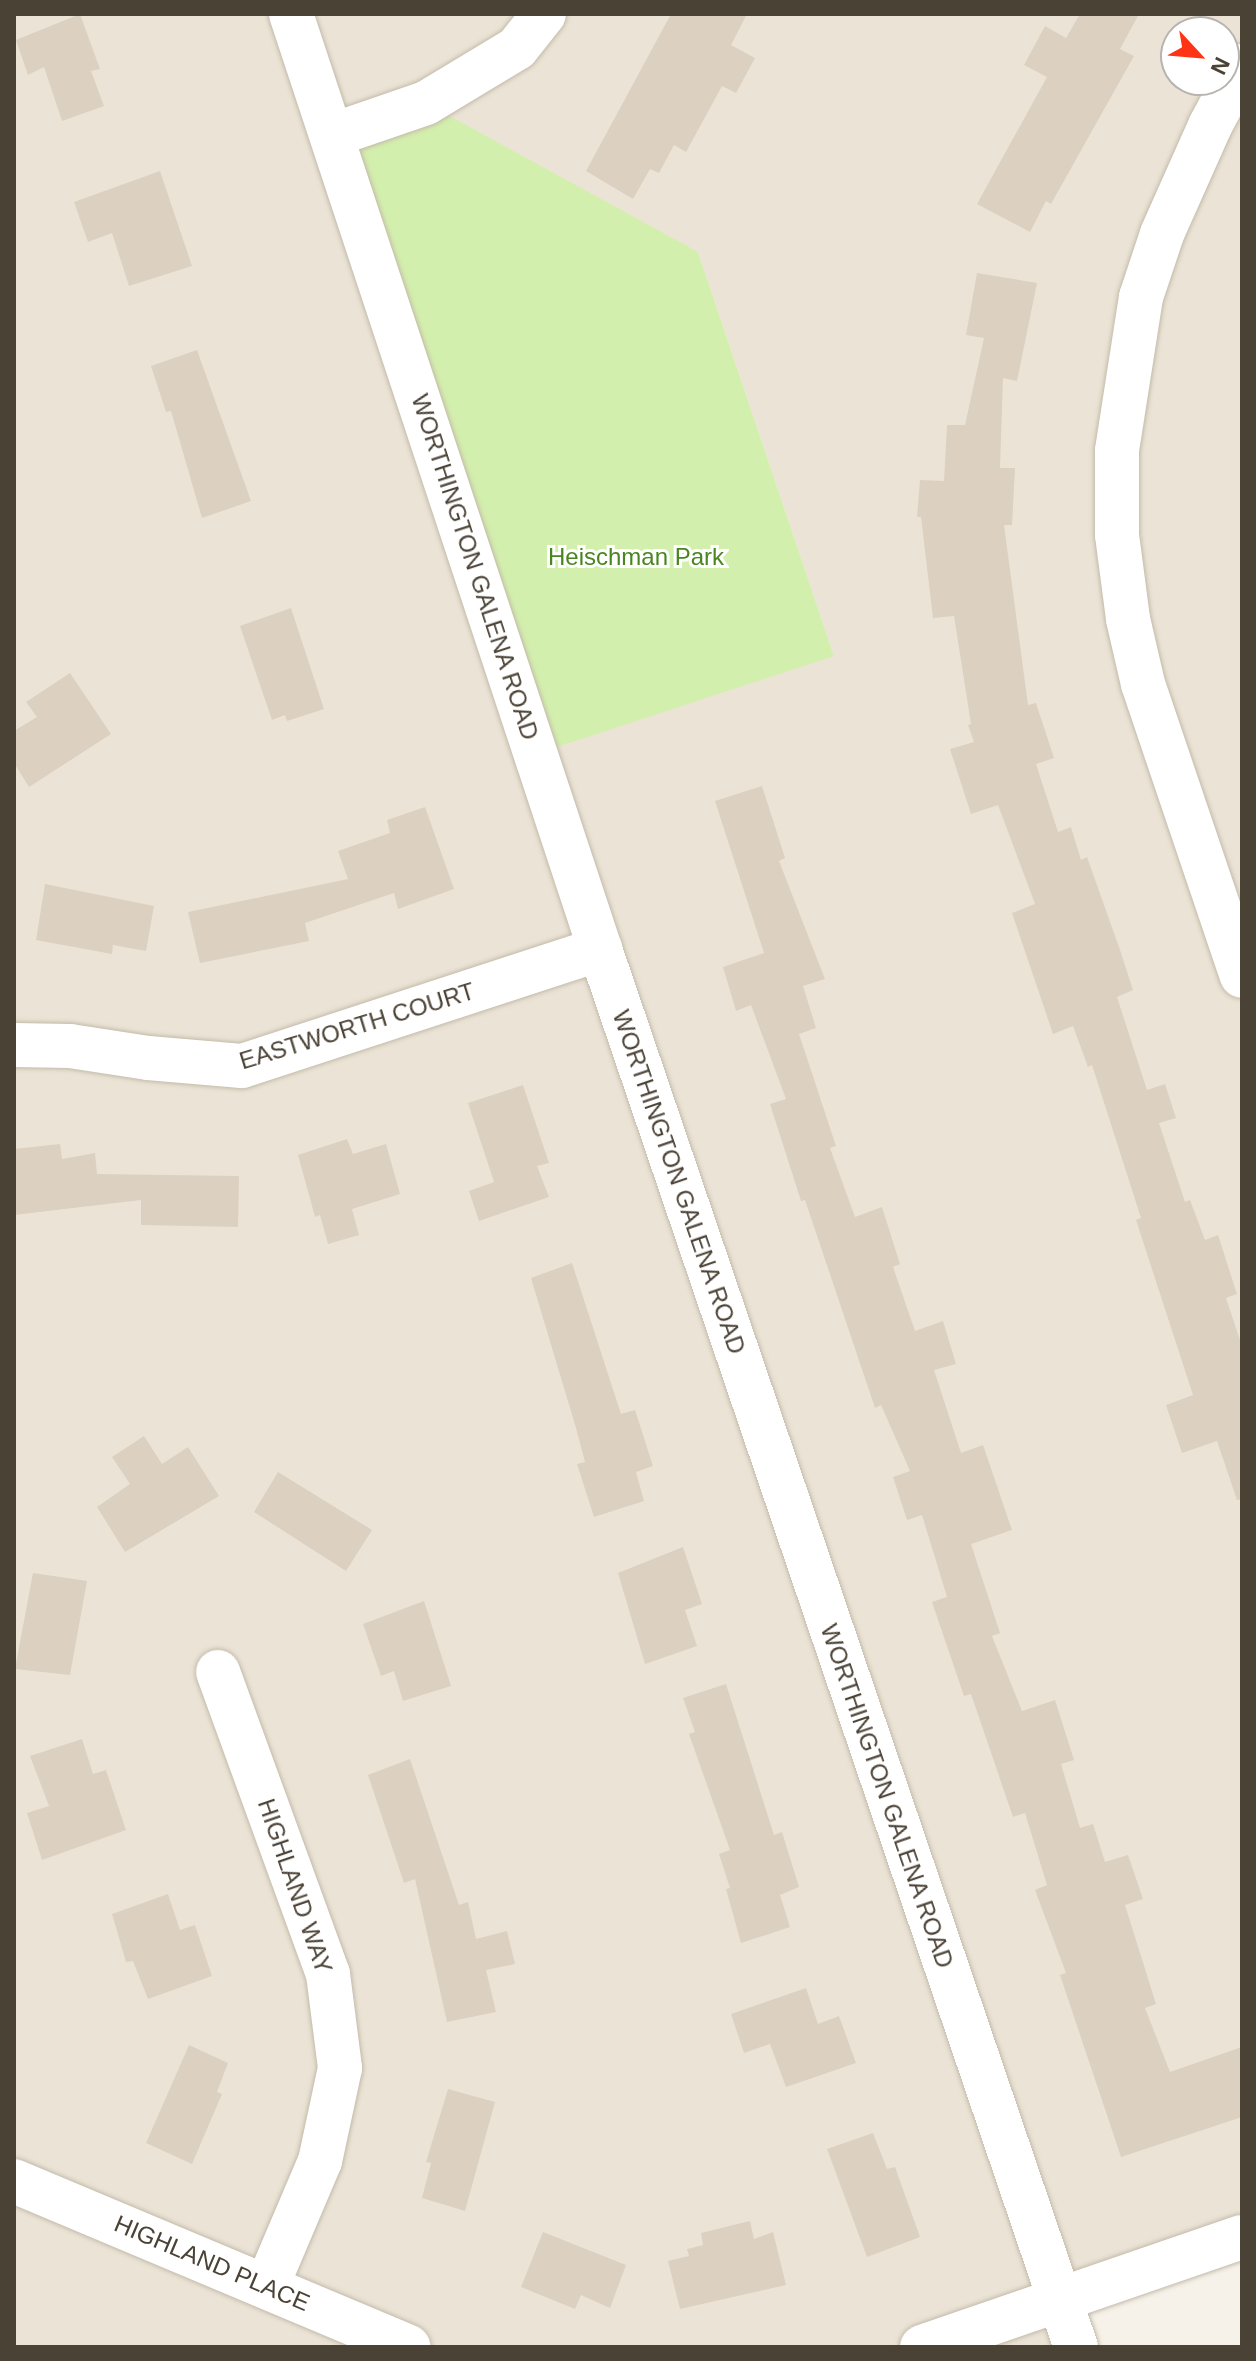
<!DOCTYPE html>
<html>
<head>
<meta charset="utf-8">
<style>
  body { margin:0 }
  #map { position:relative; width:1256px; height:2361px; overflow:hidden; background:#f6f2e9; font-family:Arial,sans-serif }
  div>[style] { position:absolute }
  .residential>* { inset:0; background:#ebe4d6 }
  .green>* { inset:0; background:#d3efad }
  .building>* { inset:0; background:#dcd0c0 }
  .roads { filter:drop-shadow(0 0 2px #c3baaa) drop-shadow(0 0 2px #c3baaa) }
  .minor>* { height:44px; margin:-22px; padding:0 22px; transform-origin:22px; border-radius:22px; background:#fff }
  span { translate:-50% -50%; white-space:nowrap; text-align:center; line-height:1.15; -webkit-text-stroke:6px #fff; paint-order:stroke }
  .park-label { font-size:24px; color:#498521 }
  .street-label { font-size:24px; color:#4b4236 }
  .frame { position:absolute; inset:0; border:16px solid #4b4236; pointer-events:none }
  .north { position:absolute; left:1160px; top:16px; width:80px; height:80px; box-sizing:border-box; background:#fff; border:2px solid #b7b3af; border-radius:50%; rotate:116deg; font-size:22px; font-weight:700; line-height:32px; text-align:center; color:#4b4236 }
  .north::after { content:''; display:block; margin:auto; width:28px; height:36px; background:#ff3417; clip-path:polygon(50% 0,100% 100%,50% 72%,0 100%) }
</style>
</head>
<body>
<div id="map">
  <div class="residential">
    <div style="clip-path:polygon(evenodd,14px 14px,1242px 14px,1242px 2237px,1059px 2300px,1075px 2347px,14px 2347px,14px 14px,1176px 32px,1224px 32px,1224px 80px,1176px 80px,1176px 32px,14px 14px,334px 135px,698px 252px,834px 656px,334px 135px)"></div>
  </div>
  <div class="green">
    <div style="clip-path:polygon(426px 103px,698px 252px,834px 656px,536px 754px,333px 135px)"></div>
  </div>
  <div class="building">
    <div style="clip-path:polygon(80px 14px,100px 69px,91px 71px,104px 106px,62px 121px,44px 67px,28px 75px,16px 40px)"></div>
    <div style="clip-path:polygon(671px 14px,747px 14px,731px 45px,755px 58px,736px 93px,722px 86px,686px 152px,674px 145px,659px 173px,650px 169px,633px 199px,586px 171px)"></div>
    <div style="clip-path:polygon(1080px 14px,1139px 14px,1120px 49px,1134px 56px,1051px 204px,1046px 201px,1030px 232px,977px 204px,1047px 77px,1024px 65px,1045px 26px,1066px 38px)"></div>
    <div style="clip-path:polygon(160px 171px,192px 266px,129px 286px,112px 233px,88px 242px,74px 202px)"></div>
    <div style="clip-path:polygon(977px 273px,1037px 283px,1017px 381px,1003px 378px,1000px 468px,1015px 468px,1012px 525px,1004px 525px,1028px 705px,1036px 703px,1054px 758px,1036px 764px,1058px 832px,1071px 827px,1081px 860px,1087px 857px,1120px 950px,1133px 990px,1117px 997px,1147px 1090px,1165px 1084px,1176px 1118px,1159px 1123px,1185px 1202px,1190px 1200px,1205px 1240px,1218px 1235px,1237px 1294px,1226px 1298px,1242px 1346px,1242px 1499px,1237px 1500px,1217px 1441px,1182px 1453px,1166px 1405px,1193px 1395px,1136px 1220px,1141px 1218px,1092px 1065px,1088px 1067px,1073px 1026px,1053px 1034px,1012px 913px,1035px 904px,998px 805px,971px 814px,950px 749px,974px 742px,968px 725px,971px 724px,954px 616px,933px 618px,921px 517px,917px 517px,920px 480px,944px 481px,947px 425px,965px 425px,984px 338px,966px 335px)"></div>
    <div style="clip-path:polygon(197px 350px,251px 501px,202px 518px,171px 411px,166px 412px,151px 366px)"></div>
    <div style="clip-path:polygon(291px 608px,324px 709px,287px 721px,285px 715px,272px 720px,240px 626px)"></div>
    <div style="clip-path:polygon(70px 673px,111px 734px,29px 787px,14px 763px,14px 731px,37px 717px,26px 702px)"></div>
    <div style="clip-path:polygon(762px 786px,785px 858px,779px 861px,825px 979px,803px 986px,816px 1028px,799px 1034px,836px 1146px,830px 1148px,855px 1217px,882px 1207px,900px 1264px,893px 1267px,915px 1331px,943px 1321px,956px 1364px,934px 1370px,961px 1453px,983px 1445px,1012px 1530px,971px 1544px,1000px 1633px,992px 1636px,1022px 1711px,1055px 1700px,1074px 1760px,1061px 1764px,1080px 1828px,1093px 1824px,1105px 1862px,1128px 1855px,1143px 1899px,1125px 1905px,1156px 2004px,1145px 2008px,1170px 2072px,1242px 2047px,1242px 2117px,1121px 2157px,1060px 1975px,1066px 1973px,1035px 1890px,1047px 1885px,1025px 1813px,1013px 1817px,971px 1694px,964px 1696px,932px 1602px,947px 1597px,922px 1515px,907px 1520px,893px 1477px,910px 1471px,881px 1405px,875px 1408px,805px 1200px,801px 1201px,770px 1104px,786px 1099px,751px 1005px,736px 1011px,723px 967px,764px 953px,715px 801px)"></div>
    <div style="clip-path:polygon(425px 807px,454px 889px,398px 909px,394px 893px,305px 923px,309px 941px,200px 963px,188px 912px,348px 879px,338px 851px,390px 833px,387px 820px)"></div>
    <div style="clip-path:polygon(45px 884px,154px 906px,146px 951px,113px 945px,112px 954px,36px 940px)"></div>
    <div style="clip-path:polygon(523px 1085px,549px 1163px,537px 1166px,549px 1197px,479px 1221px,469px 1191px,494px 1182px,468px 1103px)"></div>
    <div style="clip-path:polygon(347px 1139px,353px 1154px,386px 1144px,400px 1194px,352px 1209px,359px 1235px,328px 1244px,320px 1215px,315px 1217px,298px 1155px)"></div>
    <div style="clip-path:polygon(60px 1144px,62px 1159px,95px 1153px,97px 1174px,239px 1176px,238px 1227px,141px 1225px,141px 1200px,14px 1215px,14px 1149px)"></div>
    <div style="clip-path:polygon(572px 1263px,621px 1414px,635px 1410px,653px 1466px,636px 1472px,644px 1501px,594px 1517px,577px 1464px,585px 1462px,576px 1428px,531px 1278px)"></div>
    <div style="clip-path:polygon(144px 1436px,162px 1464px,188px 1447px,219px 1496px,125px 1552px,97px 1507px,130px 1484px,112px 1457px)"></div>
    <div style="clip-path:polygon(278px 1472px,372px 1530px,346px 1571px,254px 1512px)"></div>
    <div style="clip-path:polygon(683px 1547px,702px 1604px,685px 1610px,697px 1646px,645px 1664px,618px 1573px)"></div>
    <div style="clip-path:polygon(33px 1573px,87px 1581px,70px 1675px,15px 1669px)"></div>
    <div style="clip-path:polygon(424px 1601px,451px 1686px,403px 1701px,394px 1671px,381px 1676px,363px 1624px)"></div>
    <div style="clip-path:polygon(726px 1684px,774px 1835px,782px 1832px,799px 1887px,780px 1895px,790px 1927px,741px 1943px,726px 1889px,730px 1888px,719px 1854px,730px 1850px,689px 1734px,695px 1732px,683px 1698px)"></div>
    <div style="clip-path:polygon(82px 1739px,93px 1774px,106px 1770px,126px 1830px,42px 1860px,27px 1813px,49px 1806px,30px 1756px)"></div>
    <div style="clip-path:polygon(410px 1759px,459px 1905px,468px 1902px,476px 1939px,507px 1931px,515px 1964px,486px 1970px,496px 2012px,447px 2022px,415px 1879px,404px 1883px,368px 1775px)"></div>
    <div style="clip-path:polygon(168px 1894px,180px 1930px,195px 1925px,212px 1976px,148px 1999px,133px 1961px,126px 1962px,112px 1914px)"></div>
    <div style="clip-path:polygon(806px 1988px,818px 2024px,839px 2016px,856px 2063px,786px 2087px,770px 2044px,744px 2053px,731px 2014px)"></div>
    <div style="clip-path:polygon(189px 2045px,228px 2063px,217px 2092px,222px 2094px,192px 2164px,146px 2143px)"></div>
    <div style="clip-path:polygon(448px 2089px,495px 2102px,465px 2211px,422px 2198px,431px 2163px,426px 2162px)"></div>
    <div style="clip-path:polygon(873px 2133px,887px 2169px,895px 2167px,920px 2237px,867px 2257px,827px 2149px)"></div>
    <div style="clip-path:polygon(750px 2221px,754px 2239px,773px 2232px,786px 2285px,680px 2309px,668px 2261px,689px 2256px,687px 2249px,703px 2245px,701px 2233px)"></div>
    <div style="clip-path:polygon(543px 2232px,626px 2265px,610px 2308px,581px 2295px,575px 2309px,521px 2287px)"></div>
  </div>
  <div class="roads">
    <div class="minor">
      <div style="left:291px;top:14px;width:985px;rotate:71.71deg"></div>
      <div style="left:600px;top:949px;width:1477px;rotate:71.2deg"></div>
      <div style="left:1242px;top:66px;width:68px;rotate:118.1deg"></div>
      <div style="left:1210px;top:126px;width:118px;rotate:114deg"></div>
      <div style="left:1162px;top:234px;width:66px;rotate:108.4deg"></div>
      <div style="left:1141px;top:297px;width:156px;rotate:98.9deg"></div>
      <div style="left:1117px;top:451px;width:84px;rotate:90deg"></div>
      <div style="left:1117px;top:535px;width:85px;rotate:82.5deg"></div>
      <div style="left:1128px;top:619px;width:67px;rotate:77deg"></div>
      <div style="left:1143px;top:684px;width:308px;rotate:71.3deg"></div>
      <div style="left:333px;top:135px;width:98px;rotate:-19deg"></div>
      <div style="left:426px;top:103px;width:106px;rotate:-31.1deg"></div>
      <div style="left:517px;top:48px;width:43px;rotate:-51.5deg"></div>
      <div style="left:14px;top:1045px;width:56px;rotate:1deg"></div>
      <div style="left:70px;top:1046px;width:79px;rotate:8.7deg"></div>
      <div style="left:148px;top:1058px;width:94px;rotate:4.9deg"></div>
      <div style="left:242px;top:1066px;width:377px;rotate:-18.1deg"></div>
      <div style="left:218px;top:1672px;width:321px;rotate:70deg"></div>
      <div style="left:328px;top:1974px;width:95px;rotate:82.7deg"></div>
      <div style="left:340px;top:2068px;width:95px;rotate:102.1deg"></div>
      <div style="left:320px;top:2161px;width:136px;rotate:113deg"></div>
      <div style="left:14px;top:2181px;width:428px;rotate:22.8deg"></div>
      <div style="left:922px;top:2347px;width:338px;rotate:-19deg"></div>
    </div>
  </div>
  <div class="park-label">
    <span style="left:636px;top:557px">Heischman Park</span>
  </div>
  <div class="street-label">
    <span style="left:475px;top:567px;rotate:72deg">WORTHINGTON GALENA ROAD</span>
    <span style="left:357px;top:1026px;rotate:-17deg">EASTWORTH COURT</span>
    <span style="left:679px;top:1182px;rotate:71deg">WORTHINGTON GALENA ROAD</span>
    <span style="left:887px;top:1796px;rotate:71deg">WORTHINGTON GALENA ROAD</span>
    <span style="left:295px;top:1886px;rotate:71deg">HIGHLAND WAY</span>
    <span style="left:212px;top:2263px;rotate:23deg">HIGHLAND PLACE</span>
  </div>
  <div class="frame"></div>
  <div class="north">N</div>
</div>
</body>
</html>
